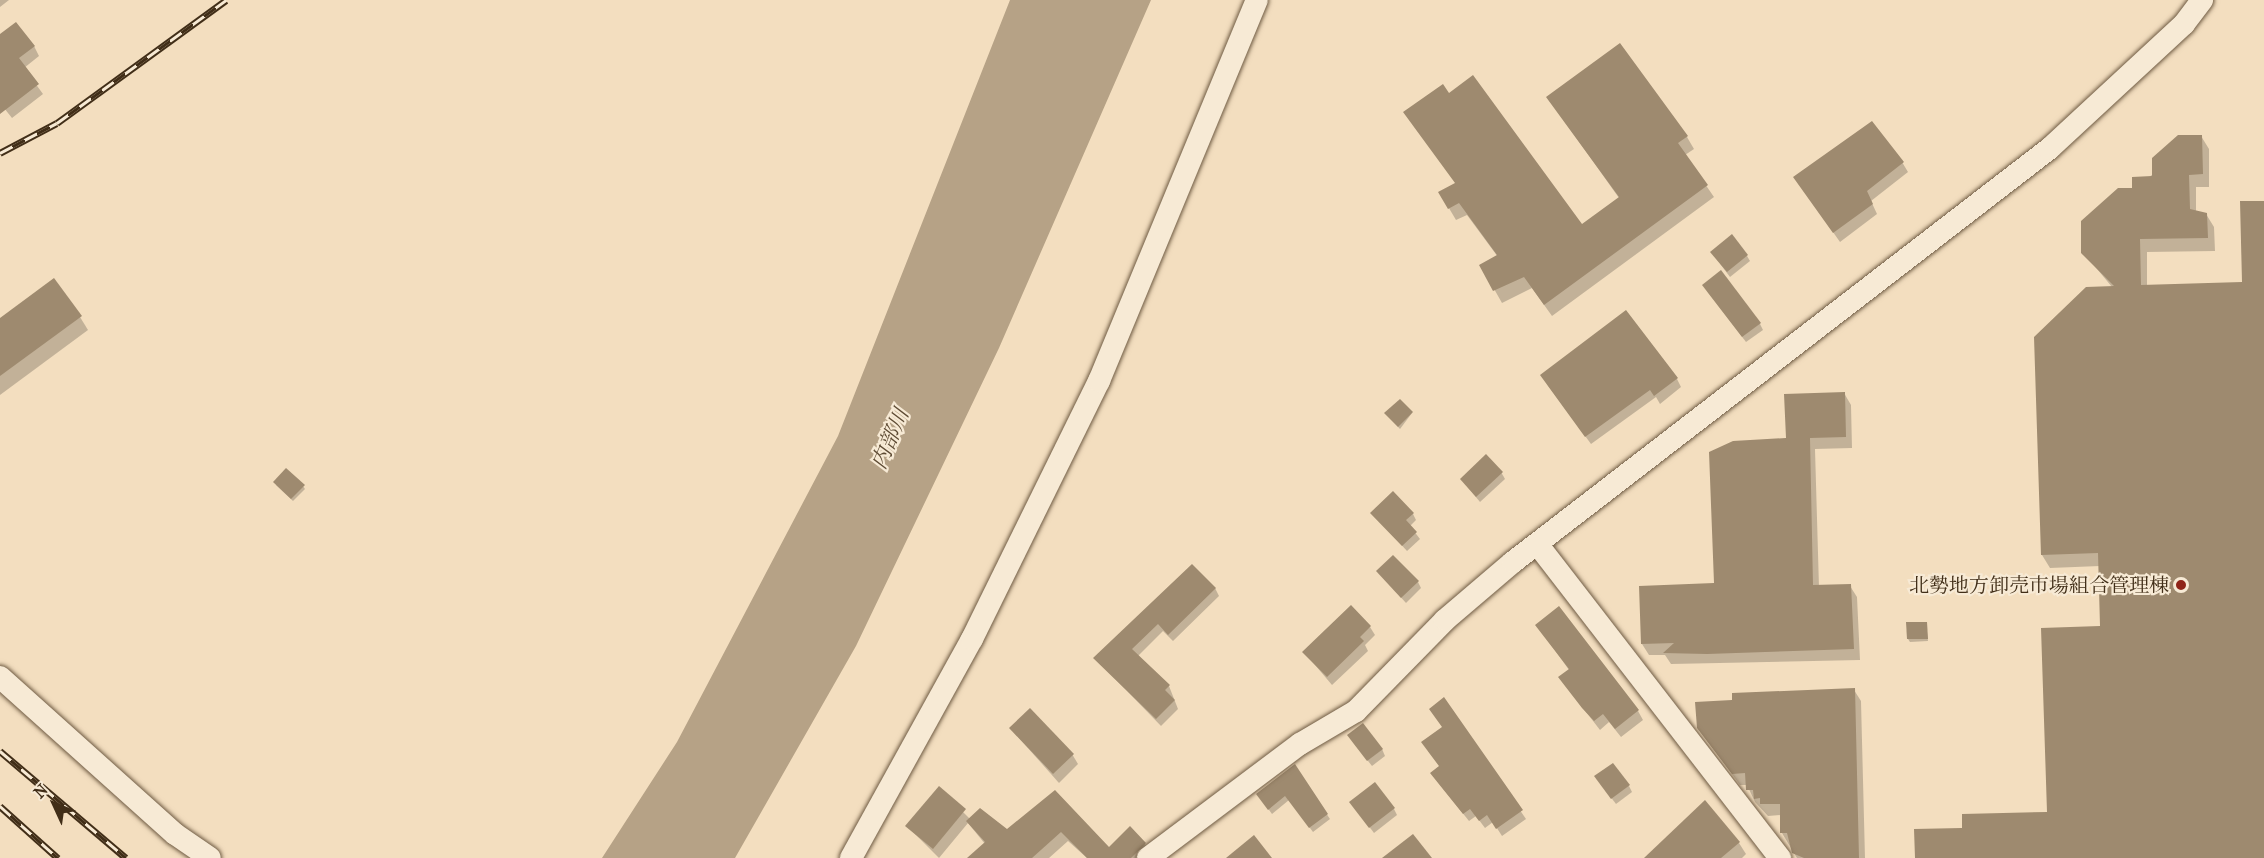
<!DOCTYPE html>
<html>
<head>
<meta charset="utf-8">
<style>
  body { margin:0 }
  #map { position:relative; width:2264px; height:858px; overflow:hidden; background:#f3debf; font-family:"IM FELL French Canon","Noto Serif JP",serif }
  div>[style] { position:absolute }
  .water>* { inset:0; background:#b6a286 }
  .shadow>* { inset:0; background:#0003 }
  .building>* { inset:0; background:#9e8a6f }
  .roads { filter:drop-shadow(0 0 2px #6e5a42) drop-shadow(0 0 2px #6e5a42) }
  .minor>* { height:22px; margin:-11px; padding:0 11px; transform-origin:11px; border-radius:11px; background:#f7ead5 }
  .rail>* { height:7px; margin-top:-3.5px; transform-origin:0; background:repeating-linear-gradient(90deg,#f7ead5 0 14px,#412e18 0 28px); box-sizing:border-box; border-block:2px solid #412e18 }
  .dots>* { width:16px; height:16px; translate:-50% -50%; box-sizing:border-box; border:3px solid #f7ead5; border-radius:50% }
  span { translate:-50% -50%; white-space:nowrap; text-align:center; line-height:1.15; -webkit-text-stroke:4.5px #f7ead5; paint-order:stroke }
  .poi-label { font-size:20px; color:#412e18 }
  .right { translate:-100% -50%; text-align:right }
  .water-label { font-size:21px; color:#5e4b34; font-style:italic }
  .north { position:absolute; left:24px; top:774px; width:60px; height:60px; -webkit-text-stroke:4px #f7ead5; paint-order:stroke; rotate:314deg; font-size:16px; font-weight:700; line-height:24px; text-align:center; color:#412e18 }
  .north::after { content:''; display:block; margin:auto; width:21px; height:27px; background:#412e18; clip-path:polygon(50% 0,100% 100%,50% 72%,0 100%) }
</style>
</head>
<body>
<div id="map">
  <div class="water">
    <div style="clip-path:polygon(1010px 0,1151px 0,999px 348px,856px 646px,735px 858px,602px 858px,677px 742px,838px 436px)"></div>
  </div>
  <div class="shadow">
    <div style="clip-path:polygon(0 0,9px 0,0 7px)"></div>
    <div style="clip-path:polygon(0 36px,34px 46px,39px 56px,24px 68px,43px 94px,12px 118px,0 103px)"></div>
    <div style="clip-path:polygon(1449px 95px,1582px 226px,1619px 198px,1548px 98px,1687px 137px,1694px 149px,1685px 155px,1714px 197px,1552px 316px,1532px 288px,1502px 303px,1481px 266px,1498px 257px,1467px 215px,1456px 220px,1440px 193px,1456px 184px)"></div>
    <div style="clip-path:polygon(2201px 136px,2209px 149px,2209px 187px,2196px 187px,2196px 212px,2206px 214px,2214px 227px,2215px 251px,2147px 252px,2147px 286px,2243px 283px,2264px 202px,2264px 858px,1917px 858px,1963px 829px,2048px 813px,2102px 627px,2100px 566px,2050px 568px,2042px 555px,2036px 338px,2112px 287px,2083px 252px,2133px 190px)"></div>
    <div style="clip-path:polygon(1902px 162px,1908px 172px,1871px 201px,1877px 214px,1840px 242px,1795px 178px)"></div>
    <div style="clip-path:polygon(1747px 256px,1750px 261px,1730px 277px,1715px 257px)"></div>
    <div style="clip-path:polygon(1707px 291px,1760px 324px,1763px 330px,1746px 342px)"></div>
    <div style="clip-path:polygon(80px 317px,88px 330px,0 395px,0 320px)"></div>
    <div style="clip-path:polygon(1677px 379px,1681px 387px,1660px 404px,1656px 397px,1591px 444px,1547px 384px)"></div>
    <div style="clip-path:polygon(1844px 393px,1851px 405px,1852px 448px,1815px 449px,1819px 587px,1850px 586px,1857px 597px,1860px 660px,1671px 664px,1665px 655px,1649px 655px,1642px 644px,1716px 585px,1787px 440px)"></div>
    <div style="clip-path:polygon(1412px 413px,1400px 429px,1388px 416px)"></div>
    <div style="clip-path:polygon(1501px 472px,1505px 479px,1480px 502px,1461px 479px)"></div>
    <div style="clip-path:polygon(276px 485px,303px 486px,305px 489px,293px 501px)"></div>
    <div style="clip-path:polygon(1372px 513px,1413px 514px,1416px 520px,1410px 526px,1420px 539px,1407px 551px)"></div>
    <div style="clip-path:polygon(1378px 572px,1418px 582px,1421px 588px,1406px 603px)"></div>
    <div style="clip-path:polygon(1215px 588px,1219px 596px,1173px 641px,1163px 631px,1138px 656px,1169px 686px,1178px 709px,1161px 726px,1095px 658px)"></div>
    <div style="clip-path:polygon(1926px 623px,1928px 641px,1910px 642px,1908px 639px)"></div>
    <div style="clip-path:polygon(1537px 625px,1638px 711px,1643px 720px,1621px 737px,1609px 722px,1600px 730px,1566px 686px,1569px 670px)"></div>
    <div style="clip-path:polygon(1370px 627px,1375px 635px,1365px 645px,1368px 651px,1332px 685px,1304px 652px)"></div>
    <div style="clip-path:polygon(1854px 690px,1861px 701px,1865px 858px,1797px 858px,1782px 833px,1781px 815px,1768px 816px,1755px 802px,1747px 785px,1740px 785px,1698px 728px)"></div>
    <div style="clip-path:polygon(1444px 699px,1526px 819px,1502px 836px,1493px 822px,1485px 828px,1476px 816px,1469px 821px,1437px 781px,1440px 767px,1428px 751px,1443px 728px)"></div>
    <div style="clip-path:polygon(1011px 729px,1072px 754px,1078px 764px,1059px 783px)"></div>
    <div style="clip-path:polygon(1353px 742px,1382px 749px,1385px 756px,1372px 766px)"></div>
    <div style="clip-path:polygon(1295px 767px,1330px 819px,1313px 832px,1289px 800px,1272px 814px,1261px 799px)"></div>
    <div style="clip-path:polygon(1600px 783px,1629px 786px,1632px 792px,1616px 804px)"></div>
    <div style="clip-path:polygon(939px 788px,970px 819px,1007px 831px,1055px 792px,1109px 849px,1145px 844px,1150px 853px,1145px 858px,1087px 858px,1068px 841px,1049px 858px,969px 858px,985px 844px,968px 823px,939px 858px,907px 826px)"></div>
    <div style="clip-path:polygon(1705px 802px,1739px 843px,1746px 854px,1742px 858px,1647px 858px)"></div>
    <div style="clip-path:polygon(1355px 808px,1394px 809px,1397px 815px,1374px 833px)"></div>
  </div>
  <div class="building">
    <div style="clip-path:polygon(16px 22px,35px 46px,19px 58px,39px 84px,0 114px,0 34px)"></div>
    <div style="clip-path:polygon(1620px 43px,1688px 136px,1678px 143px,1708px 185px,1544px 305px,1524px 277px,1493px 291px,1479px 265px,1497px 255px,1459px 203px,1448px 209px,1438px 192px,1455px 183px,1403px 112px,1443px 84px,1449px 93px,1473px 75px,1582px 224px,1619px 197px,1546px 97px)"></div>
    <div style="clip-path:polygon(1872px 121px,1904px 162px,1867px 191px,1873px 204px,1833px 233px,1793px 177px)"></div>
    <div style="clip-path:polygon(2178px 135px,2202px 135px,2203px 174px,2189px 175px,2190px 209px,2207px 213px,2208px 238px,2140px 239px,2141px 285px,2242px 282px,2240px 201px,2264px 201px,2264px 858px,1915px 858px,1914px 829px,1962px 828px,1962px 814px,2047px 812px,2041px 628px,2100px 626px,2098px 553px,2041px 555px,2034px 337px,2086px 287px,2114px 286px,2081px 253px,2081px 221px,2118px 188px,2132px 188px,2132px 177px,2152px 176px,2152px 158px)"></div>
    <div style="clip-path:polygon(1732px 234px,1748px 255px,1727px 272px,1710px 252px)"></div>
    <div style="clip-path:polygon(1721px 270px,1761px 323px,1742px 337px,1702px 285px)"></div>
    <div style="clip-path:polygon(54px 278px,82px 316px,0 376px,0 318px)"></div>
    <div style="clip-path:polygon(1626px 310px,1678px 378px,1654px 396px,1650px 390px,1585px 437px,1540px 375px)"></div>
    <div style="clip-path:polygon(1845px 392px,1846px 437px,1810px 438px,1813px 585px,1851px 584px,1854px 649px,1707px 654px,1663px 653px,1674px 643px,1641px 644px,1639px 586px,1714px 583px,1709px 452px,1733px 441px,1786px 438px,1784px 394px)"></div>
    <div style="clip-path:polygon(1400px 399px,1413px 412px,1398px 427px,1384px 413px)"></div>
    <div style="clip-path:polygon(1486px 454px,1503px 472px,1476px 497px,1460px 479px)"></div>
    <div style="clip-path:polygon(286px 468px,305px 485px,291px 499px,273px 482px)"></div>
    <div style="clip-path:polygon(1393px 491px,1414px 513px,1406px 520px,1417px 532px,1402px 546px,1370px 513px)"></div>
    <div style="clip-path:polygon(1393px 555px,1419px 581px,1401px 598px,1376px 571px)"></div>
    <div style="clip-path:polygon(1192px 564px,1216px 588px,1168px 635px,1158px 624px,1132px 649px,1170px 685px,1165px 690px,1175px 700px,1156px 719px,1093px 658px)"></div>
    <div style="clip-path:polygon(1351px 605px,1371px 626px,1360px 637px,1364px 641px,1327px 677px,1302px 652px)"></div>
    <div style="clip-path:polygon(1559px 606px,1639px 710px,1615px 729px,1603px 714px,1594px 721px,1582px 708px,1558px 677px,1569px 669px,1535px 625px)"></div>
    <div style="clip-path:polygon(1906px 622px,1927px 622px,1928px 639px,1907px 639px)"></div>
    <div style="clip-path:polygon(1855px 688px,1859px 858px,1804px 858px,1792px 853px,1787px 833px,1780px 833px,1780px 804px,1760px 804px,1760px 798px,1754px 799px,1753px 790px,1746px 790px,1745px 773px,1732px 774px,1697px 728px,1695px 702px,1732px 700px,1732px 693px)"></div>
    <div style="clip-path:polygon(1444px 697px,1523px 810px,1496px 829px,1487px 815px,1479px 821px,1470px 809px,1463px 814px,1430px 773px,1439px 766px,1421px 742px,1442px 727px,1429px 709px)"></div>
    <div style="clip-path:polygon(1030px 708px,1074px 754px,1053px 774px,1009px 728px)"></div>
    <div style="clip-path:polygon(1363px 723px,1383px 749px,1367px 761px,1347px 735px)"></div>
    <div style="clip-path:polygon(1613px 763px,1630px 785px,1611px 799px,1594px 776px)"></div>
    <div style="clip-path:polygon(1295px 764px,1328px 814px,1309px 828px,1285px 796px,1268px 810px,1256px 794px)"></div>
    <div style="clip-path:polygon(1375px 782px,1395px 808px,1369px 828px,1349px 802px)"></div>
    <div style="clip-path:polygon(939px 786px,966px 809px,933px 849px,905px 826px)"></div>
    <div style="clip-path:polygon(1055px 790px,1109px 847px,1130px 826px,1146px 843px,1131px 858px,1087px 858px,1061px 832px,1032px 858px,967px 858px,985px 842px,966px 821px,980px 808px,1007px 829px)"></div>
    <div style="clip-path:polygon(1705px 800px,1740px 842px,1721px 858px,1644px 858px)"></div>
    <div style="clip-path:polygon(1413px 834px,1432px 858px,1382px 858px)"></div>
    <div style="clip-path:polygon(1254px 835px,1272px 858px,1226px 858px)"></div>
  </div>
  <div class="roads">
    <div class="minor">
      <div style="left:1538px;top:545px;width:396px;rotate:52.3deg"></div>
      <div style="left:0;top:677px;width:235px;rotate:41.9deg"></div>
      <div style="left:175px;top:834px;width:42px;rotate:34.4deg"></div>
      <div style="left:851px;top:858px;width:250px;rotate:-61.1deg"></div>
      <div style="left:972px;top:639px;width:288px;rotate:-63.8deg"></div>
      <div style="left:1099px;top:381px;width:412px;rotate:-67.5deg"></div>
      <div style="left:1148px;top:858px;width:190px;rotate:-36.9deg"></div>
      <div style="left:1300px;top:744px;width:65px;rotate:-30.5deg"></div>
      <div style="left:1356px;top:711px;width:127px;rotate:-45.6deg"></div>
      <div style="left:1445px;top:620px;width:89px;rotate:-40.5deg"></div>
      <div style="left:1513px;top:562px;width:677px;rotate:-37.62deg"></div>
      <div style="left:2049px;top:149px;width:184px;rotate:-42.8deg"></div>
      <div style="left:2184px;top:24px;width:30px;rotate:-53deg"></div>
    </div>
  </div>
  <div class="rail">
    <div style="left:0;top:153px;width:64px;rotate:-27.8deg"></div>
    <div style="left:57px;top:123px;width:209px;rotate:-36deg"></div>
    <div style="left:0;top:751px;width:165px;rotate:40.3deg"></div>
    <div style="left:0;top:806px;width:78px;rotate:41.9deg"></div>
  </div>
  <div class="dots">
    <div style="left:2181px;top:585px;background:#8f2418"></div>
  </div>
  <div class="poi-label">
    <span class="right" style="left:2169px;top:585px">北勢地方卸売市場組合管理棟</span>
  </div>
  <div class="water-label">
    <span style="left:890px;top:439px;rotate:-67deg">内部川</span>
  </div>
  <div class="north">N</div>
</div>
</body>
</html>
